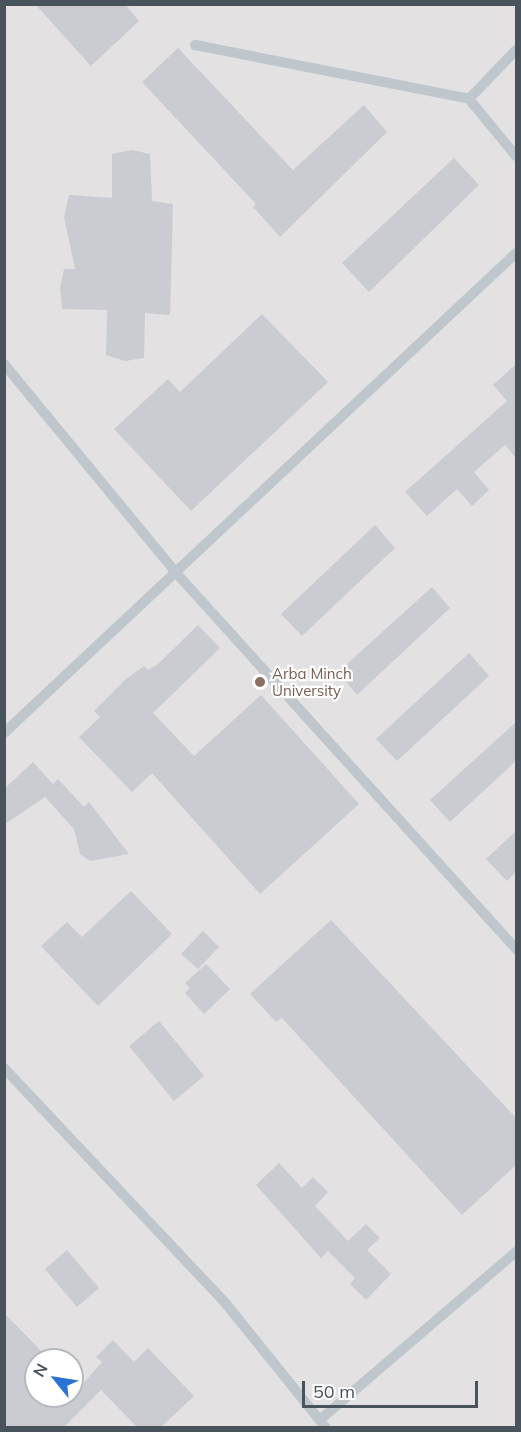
<!DOCTYPE html>
<html>
<head>
<meta charset="utf-8">
<style>
  body { margin:0 }
  #map { position:relative; width:521px; height:1432px; overflow:hidden; background:#f2f0f0; font-family:Mulish,sans-serif }
  div>[style] { position:absolute }
  .education>* { inset:0; background:#e3e1e1 }
  .building>* { inset:0; background:#caccd2 }
  .lane>* { height:10px; margin:-5px; padding:0 5px; transform-origin:5px; border-radius:5px; background:#bfc7cd }
  .dots>* { width:16px; height:16px; translate:-50% -50%; box-sizing:border-box; border:3px solid #fff; border-radius:50% }
  span { translate:-50% -50%; white-space:nowrap; text-align:center; line-height:1.15; -webkit-text-stroke:4.5px #fff; paint-order:stroke }
  .education-label { font-size:15px; color:#785e54 }
  .left { translate:0 -50%; text-align:left }
  .frame { position:absolute; inset:0; border:6px solid #49535c; pointer-events:none }
  .north { position:absolute; left:24px; top:1348px; width:60px; height:60px; box-sizing:border-box; background:#fff; border:2px solid #b6babe; border-radius:50%; rotate:300deg; font-size:16px; font-weight:700; line-height:24px; text-align:center; color:#49535c }
  .north::after { content:''; display:block; margin:auto; width:21px; height:27px; background:#2873d3; clip-path:polygon(50% 0,100% 100%,50% 72%,0 100%) }
  .scale { position:absolute; left:302px; top:1381px; width:176px; height:27px; box-sizing:border-box; border:3px solid #49535c; border-top:0; padding-left:8px; font-size:18px; line-height:21px; white-space:nowrap; color:#49535c; -webkit-text-stroke:4px #fff; paint-order:stroke }
</style>
</head>
<body>
<div id="map">
  <div class="education">
    <div style="clip-path:polygon(evenodd,5px 5px,516px 5px,516px 1427px,5px 1428px,5px 5px,36px 1360px,72px 1360px,72px 1396px,36px 1396px,36px 1360px)"></div>
  </div>
  <div class="building">
    <div style="clip-path:polygon(35px 4px,125px 4px,139px 21px,91px 66px)"></div>
    <div style="clip-path:polygon(178px 48px,293px 170px,364px 105px,387px 132px,280px 237px,253px 207px,256px 204px,142px 82px)"></div>
    <div style="clip-path:polygon(132px 150px,150px 154px,152px 201px,173px 204px,170px 315px,145px 313px,144px 358px,125px 361px,106px 355px,107px 310px,62px 309px,60px 287px,64px 269px,75px 269px,64px 217px,69px 195px,112px 198px,112px 154px)"></div>
    <div style="clip-path:polygon(454px 158px,479px 185px,369px 292px,342px 263px)"></div>
    <div style="clip-path:polygon(262px 314px,328px 382px,191px 511px,114px 429px,168px 379px,180px 392px)"></div>
    <div style="clip-path:polygon(516px 364px,516px 458px,505px 445px,474px 472px,489px 490px,472px 506px,457px 489px,427px 516px,405px 492px,507px 401px,493px 385px)"></div>
    <div style="clip-path:polygon(375px 525px,395px 548px,302px 636px,281px 614px)"></div>
    <div style="clip-path:polygon(432px 587px,450px 608px,357px 695px,338px 672px)"></div>
    <div style="clip-path:polygon(198px 625px,220px 648px,153px 713px,194px 756px,261px 695px,359px 804px,260px 894px,152px 773px,132px 792px,79px 737px,100px 717px,94px 711px,125px 680px,144px 666px,148px 670px,157px 665px)"></div>
    <div style="clip-path:polygon(469px 653px,489px 676px,397px 761px,376px 739px)"></div>
    <div style="clip-path:polygon(516px 722px,516px 761px,450px 822px,430px 800px)"></div>
    <div style="clip-path:polygon(33px 762px,53px 784px,58px 779px,84px 807px,89px 802px,129px 854px,90px 861px,80px 854px,74px 829px,45px 797px,4px 825px,4px 789px)"></div>
    <div style="clip-path:polygon(516px 831px,516px 872px,507px 881px,486px 859px)"></div>
    <div style="clip-path:polygon(131px 891px,172px 934px,98px 1006px,41px 946px,67px 922px,82px 937px)"></div>
    <div style="clip-path:polygon(331px 920px,516px 1118px,516px 1165px,462px 1215px,282px 1018px,276px 1022px,250px 994px)"></div>
    <div style="clip-path:polygon(203px 931px,219px 947px,198px 969px,181px 954px)"></div>
    <div style="clip-path:polygon(206px 964px,230px 989px,204px 1014px,185px 993px,190px 988px,185px 983px)"></div>
    <div style="clip-path:polygon(159px 1021px,204px 1076px,174px 1101px,129px 1046px)"></div>
    <div style="clip-path:polygon(279px 1163px,302px 1188px,313px 1177px,328px 1192px,315px 1206px,348px 1241px,366px 1224px,380px 1238px,367px 1250px,391px 1274px,366px 1300px,350px 1284px,355px 1278px,328px 1251px,321px 1258px,256px 1185px)"></div>
    <div style="clip-path:polygon(67px 1250px,99px 1288px,77px 1307px,45px 1269px)"></div>
    <div style="clip-path:polygon(4px 1313px,50px 1360px,36px 1360px,36px 1396px,72px 1396px,102px 1362px,96px 1357px,113px 1340px,134px 1362px,148px 1348px,194px 1396px,160px 1428px,138px 1428px,101px 1390px,63px 1428px,4px 1428px)"></div>
  </div>
  <div class="lane">
    <div style="left:195px;top:45px;width:279px;rotate:11.1deg"></div>
    <div style="left:469px;top:99px;width:74px;rotate:50.5deg"></div>
    <div style="left:469px;top:99px;width:68px;rotate:-46.2deg"></div>
    <div style="left:4px;top:364px;width:273px;rotate:50.5deg"></div>
    <div style="left:178px;top:575px;width:504px;rotate:47.89deg"></div>
    <div style="left:4px;top:733px;width:702px;rotate:-43.15deg"></div>
    <div style="left:4px;top:1068px;width:325px;rotate:46.7deg"></div>
    <div style="left:227px;top:1305px;width:158px;rotate:51.2deg"></div>
    <div style="left:321px;top:1419px;width:257px;rotate:-40.6deg"></div>
  </div>
  <div class="dots">
    <div style="left:260px;top:682px;background:#8d6e63"></div>
  </div>
  <div class="education-label">
    <span class="left" style="left:272px;top:682px">Arba Minch<br>University</span>
  </div>
  <div class="frame"></div>
  <div class="north">N</div>
  <div class="scale">50 m</div>
</div>
</body>
</html>
